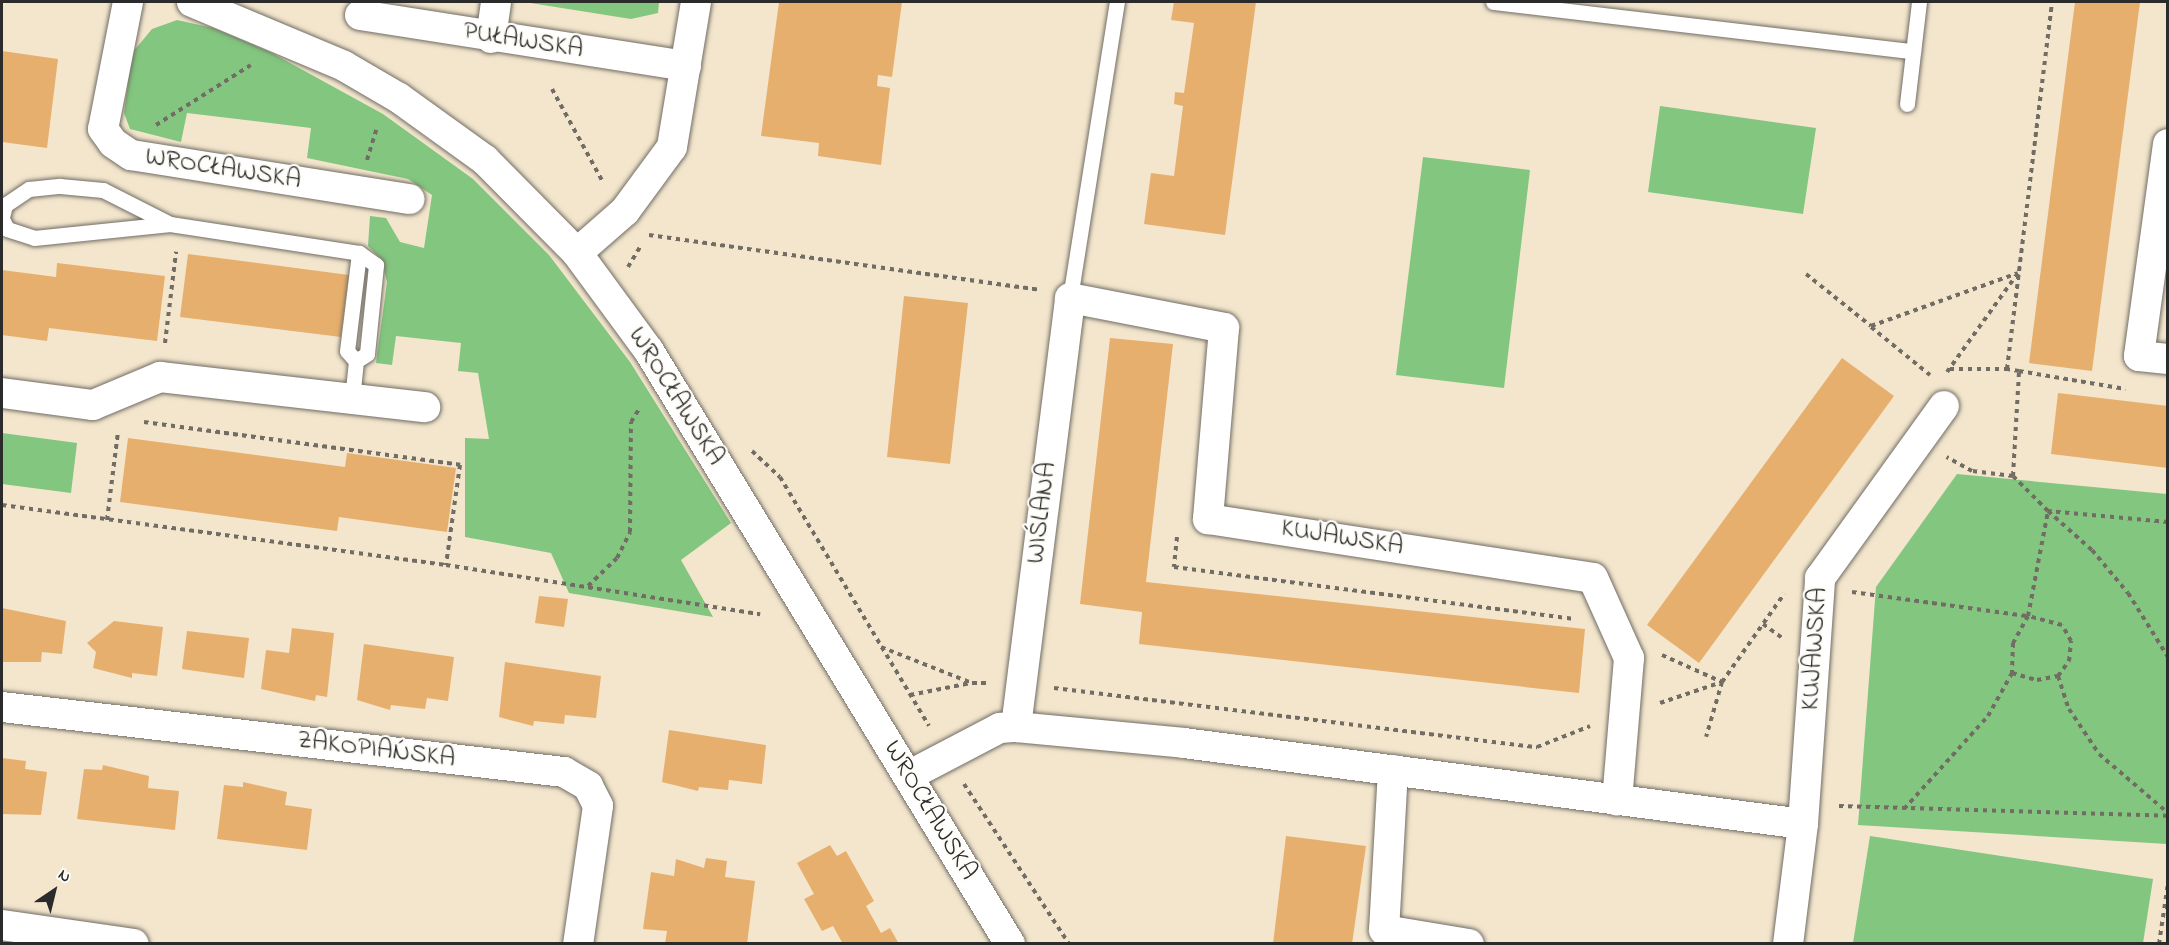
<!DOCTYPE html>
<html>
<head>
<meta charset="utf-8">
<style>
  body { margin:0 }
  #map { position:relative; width:2169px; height:945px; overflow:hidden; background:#f3e6cd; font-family:"Indie Flower",sans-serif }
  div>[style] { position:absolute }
  .green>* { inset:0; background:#83c67f }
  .building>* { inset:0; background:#e7af6d }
  .path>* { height:4px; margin-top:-2px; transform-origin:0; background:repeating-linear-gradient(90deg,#716c64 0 4.5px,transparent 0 9px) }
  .roads { filter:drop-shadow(0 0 2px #716c64) drop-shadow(0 0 2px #716c64) }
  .service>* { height:15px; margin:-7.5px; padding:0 7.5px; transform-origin:7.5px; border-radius:7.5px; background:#fff }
  .minor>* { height:30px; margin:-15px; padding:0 15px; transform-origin:15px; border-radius:15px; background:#fff }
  span { translate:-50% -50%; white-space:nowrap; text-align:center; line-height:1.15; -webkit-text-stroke:4.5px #fdfcf7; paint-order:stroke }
  .street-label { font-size:26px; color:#2b2b2b }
  .frame { position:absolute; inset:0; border:3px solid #2b2b2b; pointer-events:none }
  .north { position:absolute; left:24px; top:861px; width:60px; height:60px; -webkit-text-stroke:4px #fdfcf7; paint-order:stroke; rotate:35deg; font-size:16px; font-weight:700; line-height:24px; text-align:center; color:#2b2b2b }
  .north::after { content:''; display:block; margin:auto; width:21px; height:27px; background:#2b2b2b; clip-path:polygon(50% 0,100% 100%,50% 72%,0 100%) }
</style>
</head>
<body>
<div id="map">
  <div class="green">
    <div style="clip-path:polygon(524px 2px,659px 2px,658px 13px,631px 19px)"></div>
    <div style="clip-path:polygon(177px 20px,213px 28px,270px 52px,383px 114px,473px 179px,549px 255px,630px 362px,731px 523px,681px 560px,713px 617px,569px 593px,551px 553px,465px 537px,465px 438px,489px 439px,478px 373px,458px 371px,461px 343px,396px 336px,392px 365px,376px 363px,387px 282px,381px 259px,368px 246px,370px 216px,386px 218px,400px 242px,424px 248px,432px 195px,408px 179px,307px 158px,311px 128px,187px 113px,181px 142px,130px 129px,124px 113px,132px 53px,152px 29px)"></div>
    <div style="clip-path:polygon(1660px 106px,1816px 128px,1803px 214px,1648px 192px)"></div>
    <div style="clip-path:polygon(1423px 157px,1530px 170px,1504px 388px,1396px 375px)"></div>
    <div style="clip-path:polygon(2px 433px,77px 443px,71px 493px,2px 484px)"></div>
    <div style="clip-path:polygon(1957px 474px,2167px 494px,2167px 844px,1858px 825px,1876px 587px)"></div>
    <div style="clip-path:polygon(1870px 836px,2153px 879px,2143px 943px,1853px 943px)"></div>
  </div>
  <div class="building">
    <div style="clip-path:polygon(779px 2px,902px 2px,892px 77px,878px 75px,877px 86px,890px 88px,881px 165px,818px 156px,819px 143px,761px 136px)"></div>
    <div style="clip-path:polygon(1174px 2px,1256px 2px,1225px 235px,1144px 224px,1151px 173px,1174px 176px,1183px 106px,1174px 104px,1175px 92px,1184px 93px,1194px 23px,1171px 20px)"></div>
    <div style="clip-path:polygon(2075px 2px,2140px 2px,2092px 371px,2029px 363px)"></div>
    <div style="clip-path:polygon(2px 51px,58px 59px,47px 148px,2px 142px)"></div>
    <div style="clip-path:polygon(188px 254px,349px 275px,341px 337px,180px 317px)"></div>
    <div style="clip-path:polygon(57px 263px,165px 276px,157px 341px,49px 328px,47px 341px,2px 335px,2px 270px,56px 277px)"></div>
    <div style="clip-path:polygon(904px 296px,968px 303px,950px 464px,887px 457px)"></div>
    <div style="clip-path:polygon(1110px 338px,1173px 344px,1146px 582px,1585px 629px,1579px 693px,1139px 644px,1142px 612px,1080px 604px)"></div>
    <div style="clip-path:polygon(1842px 358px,1894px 396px,1699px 663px,1647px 625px)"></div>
    <div style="clip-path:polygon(2058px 393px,2168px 406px,2168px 468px,2051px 454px)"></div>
    <div style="clip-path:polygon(128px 438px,345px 467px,347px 453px,456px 468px,447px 532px,339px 517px,337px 531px,120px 502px)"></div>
    <div style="clip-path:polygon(539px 596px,568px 599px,564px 627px,535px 623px)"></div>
    <div style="clip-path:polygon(2px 608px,66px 621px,62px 654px,42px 652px,41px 662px,2px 662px)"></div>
    <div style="clip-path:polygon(114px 621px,163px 627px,157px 676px,132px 673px,132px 678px,93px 668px,96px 652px,87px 643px)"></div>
    <div style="clip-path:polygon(292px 628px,334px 633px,327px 697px,316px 695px,315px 701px,261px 689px,266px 650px,289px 653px)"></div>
    <div style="clip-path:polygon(187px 631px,249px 638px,244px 678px,182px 669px)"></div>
    <div style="clip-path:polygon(364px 644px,454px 657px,448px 701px,427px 698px,425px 709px,391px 705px,390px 710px,357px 700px)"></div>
    <div style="clip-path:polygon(505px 662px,601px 676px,596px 718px,565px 715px,564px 724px,534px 721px,533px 726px,499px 717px)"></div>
    <div style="clip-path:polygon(669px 730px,766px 745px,762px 784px,729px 780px,728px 790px,699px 787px,698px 791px,662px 782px)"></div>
    <div style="clip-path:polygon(2px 758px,26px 761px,25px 769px,47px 772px,41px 815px,2px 814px)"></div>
    <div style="clip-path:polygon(103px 765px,149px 776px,148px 788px,179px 791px,175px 830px,77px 819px,84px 769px,102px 770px)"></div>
    <div style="clip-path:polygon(243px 782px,287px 792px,285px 805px,312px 809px,307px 850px,217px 839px,224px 785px,243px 787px)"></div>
    <div style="clip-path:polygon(1286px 836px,1366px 846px,1352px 944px,1273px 944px)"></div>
    <div style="clip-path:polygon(830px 845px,837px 856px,846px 851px,874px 901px,866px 906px,881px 933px,890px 928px,899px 944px,843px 944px,833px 926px,822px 931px,804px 899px,814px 894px,797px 863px)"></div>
    <div style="clip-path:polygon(706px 858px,727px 861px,725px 877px,755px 881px,747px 944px,665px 944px,667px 931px,643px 929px,651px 872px,674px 876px,676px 859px,704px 868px)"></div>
  </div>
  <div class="path">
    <div style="left:552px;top:89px;width:106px;rotate:61.3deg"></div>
    <div style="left:156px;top:125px;width:112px;rotate:-32.3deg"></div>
    <div style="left:367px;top:160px;width:34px;rotate:-73deg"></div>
    <div style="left:649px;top:235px;width:394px;rotate:8deg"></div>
    <div style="left:628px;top:267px;width:26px;rotate:-59deg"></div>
    <div style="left:1806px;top:274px;width:83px;rotate:38.7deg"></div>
    <div style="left:1871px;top:326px;width:156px;rotate:-19.8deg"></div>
    <div style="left:1871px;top:327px;width:76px;rotate:39.1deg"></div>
    <div style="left:165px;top:343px;width:92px;rotate:-83.1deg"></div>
    <div style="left:1950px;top:369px;width:57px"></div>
    <div style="left:2019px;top:371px;width:108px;rotate:9.6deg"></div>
    <div style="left:1947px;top:372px;width:122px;rotate:-54.4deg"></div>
    <div style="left:144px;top:422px;width:319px;rotate:7.7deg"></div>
    <div style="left:460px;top:465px;width:101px;rotate:98deg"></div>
    <div style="left:752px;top:451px;width:38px;rotate:43deg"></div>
    <div style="left:780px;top:477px;width:290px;rotate:59.1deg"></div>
    <div style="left:2013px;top:476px;width:105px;rotate:-86.7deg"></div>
    <div style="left:2019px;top:371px;width:12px;rotate:-171deg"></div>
    <div style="left:2007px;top:369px;width:370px;rotate:-83deg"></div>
    <div style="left:2px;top:505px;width:448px;rotate:7.7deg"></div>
    <div style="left:446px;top:565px;width:318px;rotate:8.9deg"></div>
    <div style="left:107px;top:520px;width:89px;rotate:-82.9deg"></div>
    <div style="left:2168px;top:522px;width:121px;rotate:-174.8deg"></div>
    <div style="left:2048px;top:511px;width:59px;rotate:41.6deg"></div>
    <div style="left:2092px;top:550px;width:56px;rotate:50.1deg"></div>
    <div style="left:2128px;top:593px;width:75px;rotate:58deg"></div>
    <div style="left:1177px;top:537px;width:30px;rotate:96deg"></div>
    <div style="left:1174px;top:567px;width:402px;rotate:7.4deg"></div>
    <div style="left:588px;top:586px;width:40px;rotate:-44deg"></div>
    <div style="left:617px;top:558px;width:29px;rotate:-63deg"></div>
    <div style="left:630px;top:532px;width:110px;rotate:-89.5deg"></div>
    <div style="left:631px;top:422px;width:15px;rotate:-58deg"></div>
    <div style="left:1852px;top:592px;width:178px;rotate:7.8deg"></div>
    <div style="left:2028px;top:616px;width:107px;rotate:-79.2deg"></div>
    <div style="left:2048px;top:511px;width:49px;rotate:-135deg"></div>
    <div style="left:2013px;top:476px;width:41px;rotate:-173deg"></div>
    <div style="left:1972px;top:471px;width:29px;rotate:-151deg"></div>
    <div style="left:1763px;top:624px;width:24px;rotate:36deg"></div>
    <div style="left:881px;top:647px;width:98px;rotate:21.6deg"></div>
    <div style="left:972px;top:683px;width:14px"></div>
    <div style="left:1662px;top:655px;width:66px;rotate:24.2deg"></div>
    <div style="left:1722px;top:682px;width:57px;rotate:106.2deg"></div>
    <div style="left:2058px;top:676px;width:35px;rotate:72deg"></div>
    <div style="left:2069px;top:709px;width:54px;rotate:56.3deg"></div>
    <div style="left:2099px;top:754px;width:91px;rotate:40.5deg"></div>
    <div style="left:1054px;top:688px;width:487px;rotate:7deg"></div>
    <div style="left:1537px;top:747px;width:57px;rotate:-21.6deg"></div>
    <div style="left:910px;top:695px;width:62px;rotate:-11.1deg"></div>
    <div style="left:1660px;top:703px;width:65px;rotate:-18.7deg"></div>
    <div style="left:1722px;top:682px;width:108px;rotate:-54.8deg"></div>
    <div style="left:964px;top:784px;width:191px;rotate:56.7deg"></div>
    <div style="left:1839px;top:806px;width:329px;rotate:1.7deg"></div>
    <div style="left:1904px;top:809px;width:125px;rotate:-47.9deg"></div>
    <div style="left:1988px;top:716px;width:49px;rotate:-60.8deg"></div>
    <div style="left:2012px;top:673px;width:26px;rotate:16deg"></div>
    <div style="left:2037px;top:680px;width:21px;rotate:-11deg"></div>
    <div style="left:2058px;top:676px;width:19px;rotate:-54deg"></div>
    <div style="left:2069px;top:661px;width:20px;rotate:-84deg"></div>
    <div style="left:2071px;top:641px;width:18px;rotate:-119deg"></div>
    <div style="left:2062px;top:625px;width:35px;rotate:-165deg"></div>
    <div style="left:2028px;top:616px;width:31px;rotate:119deg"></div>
    <div style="left:2013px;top:643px;width:30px;rotate:92deg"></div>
    <div style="left:2159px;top:944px;width:62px;rotate:-81.6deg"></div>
  </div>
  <div class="roads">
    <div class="service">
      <div style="left:1493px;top:2px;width:423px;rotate:6.7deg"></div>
      <div style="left:1907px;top:104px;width:103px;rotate:-83.3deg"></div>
      <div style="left:2px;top:217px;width:12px;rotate:-76deg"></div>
      <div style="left:5px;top:205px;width:29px;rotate:-34deg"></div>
      <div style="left:29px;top:189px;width:31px;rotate:-6deg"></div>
      <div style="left:60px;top:186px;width:43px;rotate:5.3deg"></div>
      <div style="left:103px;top:190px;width:75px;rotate:26.9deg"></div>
      <div style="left:2px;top:219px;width:11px;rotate:63deg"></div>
      <div style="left:7px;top:229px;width:28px;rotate:18deg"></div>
      <div style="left:34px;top:238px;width:137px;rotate:-5.9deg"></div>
      <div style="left:170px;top:224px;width:191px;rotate:8.7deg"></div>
      <div style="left:359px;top:253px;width:21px;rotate:35deg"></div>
      <div style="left:376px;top:265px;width:89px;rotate:95.8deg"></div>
      <div style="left:367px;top:354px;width:13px;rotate:148deg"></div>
      <div style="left:1070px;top:298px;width:300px;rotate:-81deg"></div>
      <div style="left:356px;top:361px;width:13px;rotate:-132deg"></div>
      <div style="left:347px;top:351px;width:99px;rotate:-83deg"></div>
      <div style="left:352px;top:399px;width:38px;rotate:-84deg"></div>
    </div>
    <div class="minor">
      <div style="left:128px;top:2px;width:129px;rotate:101.1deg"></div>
      <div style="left:103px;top:129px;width:17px;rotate:54deg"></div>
      <div style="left:113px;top:143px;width:22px;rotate:34deg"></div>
      <div style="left:131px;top:155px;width:282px;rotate:9deg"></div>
      <div style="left:192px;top:2px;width:165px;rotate:22.8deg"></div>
      <div style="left:344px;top:66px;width:64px;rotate:30.2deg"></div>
      <div style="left:399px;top:98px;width:106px;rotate:35.8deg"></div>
      <div style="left:485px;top:160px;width:131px;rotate:45.3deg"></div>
      <div style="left:577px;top:253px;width:122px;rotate:53.7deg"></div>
      <div style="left:649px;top:351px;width:694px;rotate:58.67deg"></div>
      <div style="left:360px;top:15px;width:330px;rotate:8.9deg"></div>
      <div style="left:491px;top:38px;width:36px;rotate:-82deg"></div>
      <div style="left:2168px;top:144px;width:214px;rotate:97.8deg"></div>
      <div style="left:2139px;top:356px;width:29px;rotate:6deg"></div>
      <div style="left:577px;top:253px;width:64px;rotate:-41.2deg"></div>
      <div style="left:625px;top:211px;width:79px;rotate:-53.7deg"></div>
      <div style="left:672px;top:147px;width:147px;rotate:-80.6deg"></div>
      <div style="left:2px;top:393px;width:92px;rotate:7.5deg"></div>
      <div style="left:93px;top:405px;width:73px;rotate:-22.7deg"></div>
      <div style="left:160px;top:377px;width:267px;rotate:6.5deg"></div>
      <div style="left:2px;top:707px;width:566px;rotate:6.6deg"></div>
      <div style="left:564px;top:772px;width:28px;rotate:30deg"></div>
      <div style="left:588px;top:786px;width:22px;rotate:63deg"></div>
      <div style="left:598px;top:806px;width:139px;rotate:98.2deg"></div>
      <div style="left:1016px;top:727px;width:432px;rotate:-82.8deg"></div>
      <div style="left:1070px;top:298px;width:157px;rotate:11deg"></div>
      <div style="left:1224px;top:328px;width:192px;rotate:94.8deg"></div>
      <div style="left:1208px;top:519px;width:389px;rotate:8.7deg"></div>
      <div style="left:1593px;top:578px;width:88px;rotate:65.8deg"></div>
      <div style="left:1629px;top:658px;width:143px;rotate:94.8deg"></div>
      <div style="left:1393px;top:770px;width:160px;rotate:93.2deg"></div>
      <div style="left:1384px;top:930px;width:86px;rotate:9.4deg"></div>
      <div style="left:908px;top:776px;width:104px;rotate:-27.6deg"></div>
      <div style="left:1000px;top:728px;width:16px;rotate:-4deg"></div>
      <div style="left:1016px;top:727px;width:169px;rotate:5.4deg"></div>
      <div style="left:1184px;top:743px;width:624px;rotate:7.46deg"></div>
      <div style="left:1803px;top:824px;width:121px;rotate:97.1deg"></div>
      <div style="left:1803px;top:824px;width:247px;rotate:-86deg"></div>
      <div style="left:1820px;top:578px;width:212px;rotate:-54.2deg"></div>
      <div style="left:2px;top:925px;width:133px;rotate:8.2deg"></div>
    </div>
  </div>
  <div class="street-label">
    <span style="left:523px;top:42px;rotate:9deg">PUŁAWSKA</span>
    <span style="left:223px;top:170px;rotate:9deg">WROCŁAWSKA</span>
    <span style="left:675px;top:397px;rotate:58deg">WROCŁAWSKA</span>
    <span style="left:1043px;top:513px;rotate:-83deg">WIŚLANA</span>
    <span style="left:1342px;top:539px;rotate:9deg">KUJAWSKA</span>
    <span style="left:1816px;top:649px;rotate:-86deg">KUJAWSKA</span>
    <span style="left:376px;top:751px;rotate:7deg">ZAKOPIAŃSKA</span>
    <span style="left:929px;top:811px;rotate:59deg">WROCŁAWSKA</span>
  </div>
  <div class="frame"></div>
  <div class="north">N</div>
</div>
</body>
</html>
